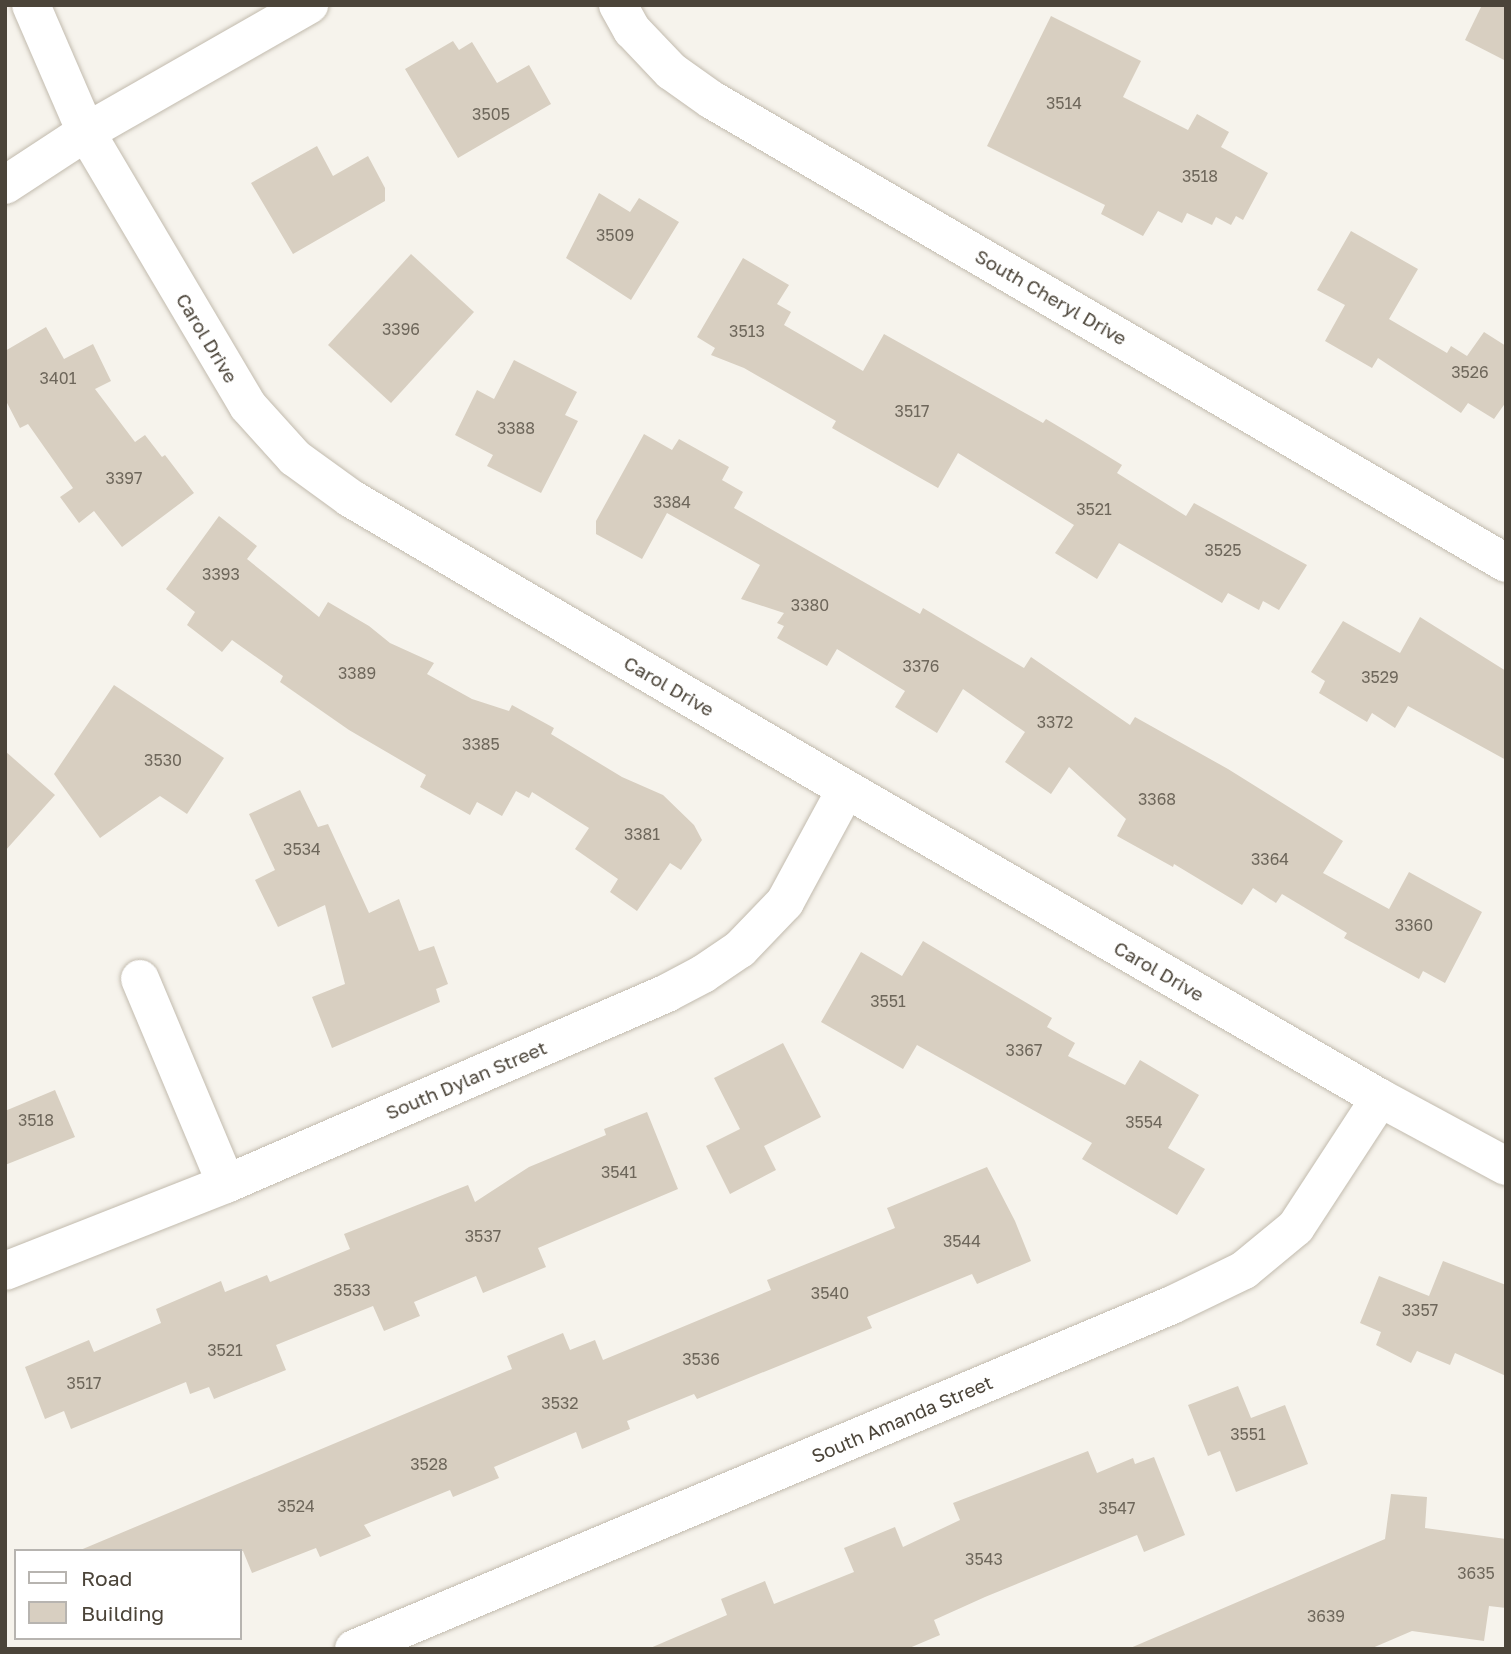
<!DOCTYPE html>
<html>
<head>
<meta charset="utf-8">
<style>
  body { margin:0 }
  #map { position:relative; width:1511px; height:1654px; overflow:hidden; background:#f6f3ec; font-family:"Golos Text",sans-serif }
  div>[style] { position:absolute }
  .building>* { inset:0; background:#d8cfc1 }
  .roads { filter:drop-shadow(0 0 2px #c2bbae) drop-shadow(0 0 2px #c2bbae) }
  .minor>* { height:38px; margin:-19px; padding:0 19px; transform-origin:19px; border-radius:19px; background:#fff }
  .tertiary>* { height:38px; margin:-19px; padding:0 19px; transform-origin:19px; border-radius:19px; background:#fff }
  span { translate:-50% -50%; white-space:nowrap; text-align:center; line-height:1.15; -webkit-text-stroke:6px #fff; paint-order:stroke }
  .number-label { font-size:16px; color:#6e675b }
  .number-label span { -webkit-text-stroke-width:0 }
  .street-label { font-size:19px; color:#4b4439 }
  .frame { position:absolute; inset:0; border:7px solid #4b4439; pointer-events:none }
  .legend { position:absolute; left:14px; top:1549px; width:228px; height:91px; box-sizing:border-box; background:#fff; border:2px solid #b7b4b0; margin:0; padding:9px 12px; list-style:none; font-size:21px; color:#4b4439 }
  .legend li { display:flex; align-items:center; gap:14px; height:35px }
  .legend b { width:35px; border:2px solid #b7b4b0 }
</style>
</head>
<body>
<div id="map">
  <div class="building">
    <div style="clip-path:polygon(1482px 5px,1506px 5px,1506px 61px,1465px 40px)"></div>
    <div style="clip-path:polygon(1051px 16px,1141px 61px,1123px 97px,1188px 130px,1197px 114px,1229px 132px,1221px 147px,1268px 173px,1243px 220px,1236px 216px,1231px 225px,1216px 217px,1212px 225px,1187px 213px,1182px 223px,1158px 211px,1143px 236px,1101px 214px,1105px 205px,987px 146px)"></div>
    <div style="clip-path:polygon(453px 41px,459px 50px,472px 42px,497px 83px,529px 65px,551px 104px,458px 158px,405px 69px)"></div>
    <div style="clip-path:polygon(317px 146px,333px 176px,368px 156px,385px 188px,385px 201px,293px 254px,251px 183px)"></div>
    <div style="clip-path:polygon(599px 193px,630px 212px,639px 198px,679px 222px,631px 300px,566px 258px)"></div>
    <div style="clip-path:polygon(1351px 231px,1418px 269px,1389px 319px,1447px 353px,1451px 346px,1467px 356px,1484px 332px,1506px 346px,1506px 402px,1494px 419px,1468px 403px,1461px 413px,1378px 358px,1372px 368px,1325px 341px,1345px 305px,1317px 290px)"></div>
    <div style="clip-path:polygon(411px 254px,474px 312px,391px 403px,328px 345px)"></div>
    <div style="clip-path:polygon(743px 258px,789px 285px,777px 304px,791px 312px,784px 325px,863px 371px,884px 334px,1043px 423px,1046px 419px,1083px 441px,1122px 465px,1117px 473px,1186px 516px,1194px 503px,1307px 565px,1279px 610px,1263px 601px,1259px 610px,1228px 593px,1222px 603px,1119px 543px,1097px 579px,1055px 553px,1074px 525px,958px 453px,938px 488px,832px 428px,836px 421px,744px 368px,711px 355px,715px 348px,697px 337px)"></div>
    <div style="clip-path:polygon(46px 327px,64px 359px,93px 344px,111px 381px,95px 389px,135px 442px,145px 435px,162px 457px,165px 455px,194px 493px,122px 547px,94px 511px,79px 523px,60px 497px,73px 488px,28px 424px,20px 428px,5px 399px,5px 351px)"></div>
    <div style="clip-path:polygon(514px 360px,577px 392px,565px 415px,578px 421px,541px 493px,487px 466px,493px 455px,455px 435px,477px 390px,494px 399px)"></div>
    <div style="clip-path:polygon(644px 434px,672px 450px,679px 439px,729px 467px,722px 480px,743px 492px,734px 508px,920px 614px,923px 608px,1024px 668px,1031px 657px,1130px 725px,1135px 717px,1228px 769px,1343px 841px,1323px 873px,1389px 909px,1409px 872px,1482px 912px,1445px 983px,1423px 971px,1419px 979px,1344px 938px,1347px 933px,1282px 894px,1276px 903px,1253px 888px,1242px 905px,1174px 864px,1173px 867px,1117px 836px,1126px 819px,1069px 767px,1051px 794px,1005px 762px,1025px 732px,963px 689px,937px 733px,895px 707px,905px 691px,837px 649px,827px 666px,777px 638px,784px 626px,777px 623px,784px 613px,741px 599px,760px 565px,667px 513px,642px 559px,596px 534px,596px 521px)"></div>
    <div style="clip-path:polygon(219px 516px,257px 546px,247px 559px,319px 617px,328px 602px,369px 626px,390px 643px,434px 663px,427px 674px,472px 699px,509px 711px,512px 705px,554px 728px,551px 734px,622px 777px,663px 795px,694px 825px,702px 840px,681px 870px,670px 863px,637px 911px,610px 892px,618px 879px,575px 849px,589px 828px,532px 792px,529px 798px,516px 791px,502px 816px,477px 802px,470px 815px,420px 787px,426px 775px,349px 730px,280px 682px,283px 676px,232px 640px,222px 652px,187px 625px,195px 612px,166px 589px)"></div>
    <div style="clip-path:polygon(1420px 617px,1506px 671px,1506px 760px,1408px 706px,1395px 728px,1372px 713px,1367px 722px,1319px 693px,1325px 681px,1311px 672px,1343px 621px,1400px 653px)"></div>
    <div style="clip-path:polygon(114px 685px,224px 758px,187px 814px,160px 796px,100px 838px,54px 774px)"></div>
    <div style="clip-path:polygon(5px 751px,55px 795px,5px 851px)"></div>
    <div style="clip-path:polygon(300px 790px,318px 827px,328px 824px,369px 913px,399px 899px,419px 951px,434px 946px,448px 984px,436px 989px,440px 1002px,332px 1048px,312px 997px,345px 984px,325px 905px,278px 927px,255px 880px,275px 870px,249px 814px)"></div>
    <div style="clip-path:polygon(923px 941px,1052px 1018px,1047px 1027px,1075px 1043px,1068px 1056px,1125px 1085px,1140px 1060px,1199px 1095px,1168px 1148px,1205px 1169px,1177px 1215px,1082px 1159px,1092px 1143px,917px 1045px,903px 1069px,821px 1022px,861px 952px,902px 976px)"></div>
    <div style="clip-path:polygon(783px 1043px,821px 1117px,764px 1146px,776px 1170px,730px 1194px,706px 1146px,740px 1129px,714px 1078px)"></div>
    <div style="clip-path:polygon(55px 1090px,75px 1137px,5px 1165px,5px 1111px)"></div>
    <div style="clip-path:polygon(647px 1112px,678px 1189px,538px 1248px,546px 1267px,483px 1293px,476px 1276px,414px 1302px,420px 1316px,384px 1331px,373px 1306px,276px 1345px,286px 1370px,214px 1399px,209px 1387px,190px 1394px,186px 1382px,71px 1429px,64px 1411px,45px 1419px,25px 1367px,89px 1340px,94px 1352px,161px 1323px,156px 1309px,221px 1281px,225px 1292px,267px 1275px,270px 1282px,350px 1249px,344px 1234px,468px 1185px,475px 1202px,529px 1167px,606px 1135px,604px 1129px)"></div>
    <div style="clip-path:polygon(987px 1167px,1015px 1221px,1031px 1261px,977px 1284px,972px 1274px,894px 1306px,867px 1317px,872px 1328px,697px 1399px,694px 1394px,627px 1421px,630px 1429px,582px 1449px,576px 1432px,494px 1467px,499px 1478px,453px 1497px,450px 1490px,364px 1525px,371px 1536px,320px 1557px,316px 1548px,252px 1573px,243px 1551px,78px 1551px,512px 1369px,507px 1356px,563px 1333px,570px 1350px,595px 1340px,603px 1360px,771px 1290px,767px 1280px,895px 1228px,887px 1208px)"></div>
    <div style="clip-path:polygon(1443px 1261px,1506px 1285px,1506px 1376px,1455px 1353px,1450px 1365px,1417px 1351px,1411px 1363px,1376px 1345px,1381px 1332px,1360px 1323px,1379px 1276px,1429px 1296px)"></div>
    <div style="clip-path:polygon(1238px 1386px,1251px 1418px,1285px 1405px,1308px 1464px,1236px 1492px,1220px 1451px,1208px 1456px,1188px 1405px)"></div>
    <div style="clip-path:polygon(1088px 1451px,1097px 1473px,1133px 1458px,1135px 1464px,1154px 1457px,1185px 1535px,1144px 1552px,1137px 1535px,985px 1597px,934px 1620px,940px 1635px,907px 1649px,648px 1649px,727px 1615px,721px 1599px,765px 1581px,774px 1604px,854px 1572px,844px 1548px,895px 1527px,903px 1547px,960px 1520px,953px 1503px)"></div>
    <div style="clip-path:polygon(1391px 1494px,1427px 1497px,1425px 1528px,1506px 1539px,1506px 1608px,1489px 1606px,1484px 1641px,1412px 1631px,1370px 1649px,1128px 1649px,1385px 1539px)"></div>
  </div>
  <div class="roads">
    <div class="minor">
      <div style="left:31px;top:5px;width:138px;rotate:66.6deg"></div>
      <div style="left:86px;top:132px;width:318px;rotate:59.4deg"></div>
      <div style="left:248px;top:406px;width:70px;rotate:47.9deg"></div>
      <div style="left:295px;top:458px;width:68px;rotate:36deg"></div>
      <div style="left:350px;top:498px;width:575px;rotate:30.4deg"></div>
      <div style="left:846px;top:789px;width:617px;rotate:30.06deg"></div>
      <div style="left:1380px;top:1098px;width:143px;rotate:28.4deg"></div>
      <div style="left:618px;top:5px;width:29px;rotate:61deg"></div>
      <div style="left:632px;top:30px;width:57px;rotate:46.4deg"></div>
      <div style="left:671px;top:71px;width:50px;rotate:35.3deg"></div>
      <div style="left:712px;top:100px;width:919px;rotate:30.25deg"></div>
      <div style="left:140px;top:979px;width:222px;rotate:67.2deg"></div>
      <div style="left:5px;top:1271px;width:238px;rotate:-21.5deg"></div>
      <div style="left:226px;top:1184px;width:481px;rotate:-23.4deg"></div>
      <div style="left:667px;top:993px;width:41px;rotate:-27.8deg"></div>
      <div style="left:703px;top:974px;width:45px;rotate:-34deg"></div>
      <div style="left:740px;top:949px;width:65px;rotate:-46.2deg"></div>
      <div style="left:785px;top:902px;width:128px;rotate:-61.6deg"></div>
      <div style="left:354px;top:1649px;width:887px;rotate:-22.81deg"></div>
      <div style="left:1172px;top:1305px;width:80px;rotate:-25.9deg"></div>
      <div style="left:1244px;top:1270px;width:67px;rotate:-39.6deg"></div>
      <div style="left:1296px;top:1227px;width:154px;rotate:-56.9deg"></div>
    </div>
    <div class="tertiary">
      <div style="left:5px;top:185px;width:97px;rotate:-33.2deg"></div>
      <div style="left:86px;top:132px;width:257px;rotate:-29.7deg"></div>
    </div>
  </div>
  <div class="number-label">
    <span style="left:1064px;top:103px">3514</span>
    <span style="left:491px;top:114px">3505</span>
    <span style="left:1200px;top:176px">3518</span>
    <span style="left:615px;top:235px">3509</span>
    <span style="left:401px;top:329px">3396</span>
    <span style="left:747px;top:331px">3513</span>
    <span style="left:1470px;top:372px">3526</span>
    <span style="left:58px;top:378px">3401</span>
    <span style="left:912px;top:411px">3517</span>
    <span style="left:516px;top:428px">3388</span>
    <span style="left:124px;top:478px">3397</span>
    <span style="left:672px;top:502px">3384</span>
    <span style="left:1094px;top:509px">3521</span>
    <span style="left:1223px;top:550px">3525</span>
    <span style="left:221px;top:574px">3393</span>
    <span style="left:810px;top:605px">3380</span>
    <span style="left:921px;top:666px">3376</span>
    <span style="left:357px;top:673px">3389</span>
    <span style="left:1380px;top:677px">3529</span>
    <span style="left:1055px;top:722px">3372</span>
    <span style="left:481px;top:744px">3385</span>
    <span style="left:163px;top:760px">3530</span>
    <span style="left:1157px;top:799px">3368</span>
    <span style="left:642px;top:834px">3381</span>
    <span style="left:302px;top:849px">3534</span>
    <span style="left:1270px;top:859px">3364</span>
    <span style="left:1414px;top:925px">3360</span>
    <span style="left:888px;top:1001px">3551</span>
    <span style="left:1024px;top:1050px">3367</span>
    <span style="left:36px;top:1120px">3518</span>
    <span style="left:1144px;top:1122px">3554</span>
    <span style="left:619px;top:1172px">3541</span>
    <span style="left:483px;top:1236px">3537</span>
    <span style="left:962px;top:1241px">3544</span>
    <span style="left:352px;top:1290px">3533</span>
    <span style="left:830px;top:1293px">3540</span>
    <span style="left:1420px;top:1310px">3357</span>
    <span style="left:225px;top:1350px">3521</span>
    <span style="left:701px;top:1359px">3536</span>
    <span style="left:84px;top:1383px">3517</span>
    <span style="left:560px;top:1403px">3532</span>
    <span style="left:1248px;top:1434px">3551</span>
    <span style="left:429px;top:1464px">3528</span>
    <span style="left:296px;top:1506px">3524</span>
    <span style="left:1117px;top:1508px">3547</span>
    <span style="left:984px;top:1559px">3543</span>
    <span style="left:1476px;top:1573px">3635</span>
    <span style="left:1326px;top:1616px">3639</span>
  </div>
  <div class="street-label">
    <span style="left:1051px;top:297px;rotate:30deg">South Cheryl Drive</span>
    <span style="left:207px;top:338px;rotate:59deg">Carol Drive</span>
    <span style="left:669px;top:686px;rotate:30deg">Carol Drive</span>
    <span style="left:1159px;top:971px;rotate:30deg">Carol Drive</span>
    <span style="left:466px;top:1080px;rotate:-23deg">South Dylan Street</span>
    <span style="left:902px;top:1419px;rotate:-23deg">South Amanda Street</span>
  </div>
  <div class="frame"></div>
  <ul class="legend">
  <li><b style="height:9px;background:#fff"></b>Road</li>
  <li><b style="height:19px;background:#d8cfc1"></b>Building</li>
  </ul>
</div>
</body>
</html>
